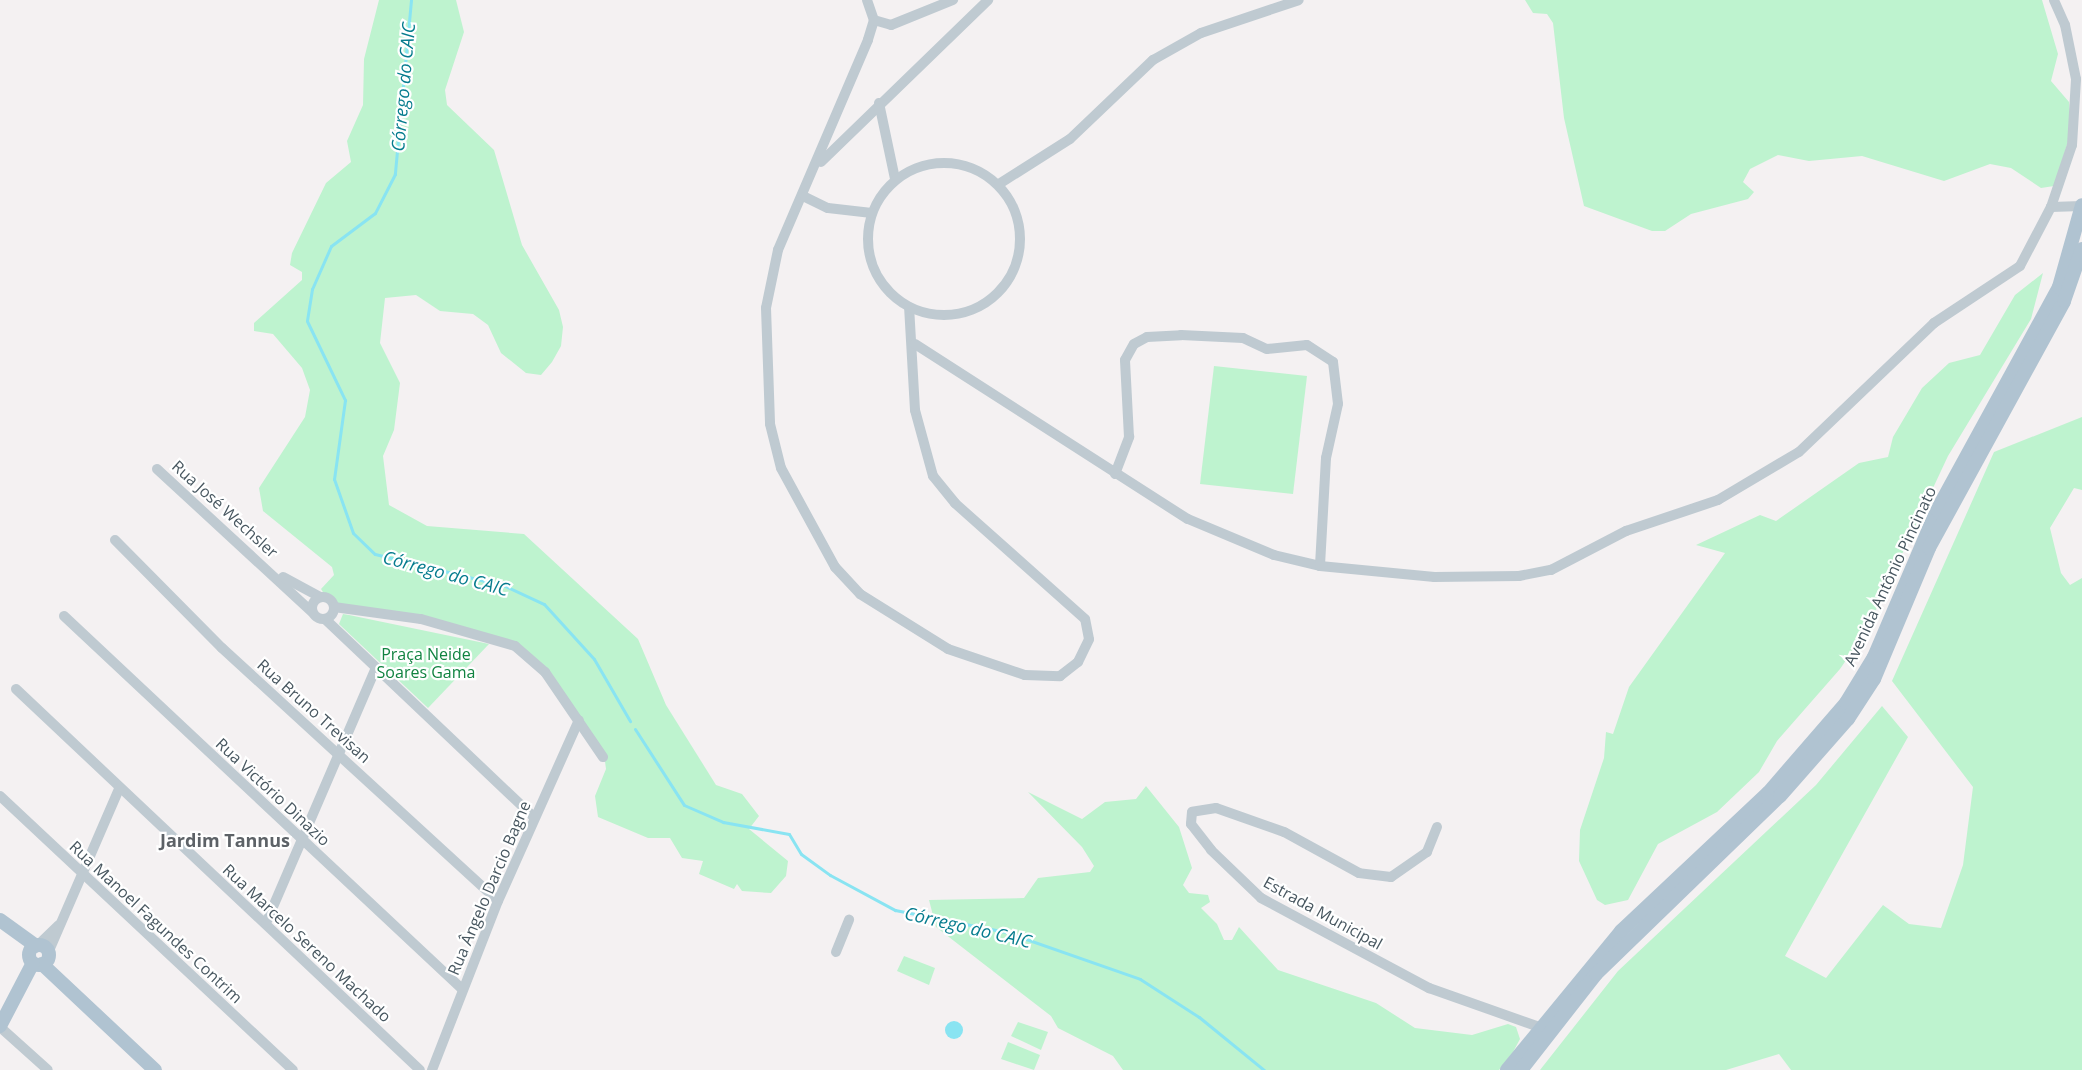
<!DOCTYPE html>
<html>
<head>
<meta charset="utf-8">
<style>
  body { margin:0 }
  #map { position:relative; width:2082px; height:1070px; overflow:hidden; background:#f4f1f2; font-family:"Open Sans",sans-serif }
  div>[style] { position:absolute }
  .green>* { inset:0; background:#bef3cf }
  .water>* { inset:0; background:#89e4f2 }
  .round { border-radius:50% }
  .stream>* { height:3px; margin:-1.5px; padding:0 1.5px; transform-origin:1.5px; border-radius:1.5px; background:#89e4f2 }
  .minor>* { height:10px; margin:-5px; padding:0 5px; transform-origin:5px; border-radius:5px; background:#bfcad1 }
  .minor>.ring { margin:-5px; padding:0; box-sizing:content-box; background:none; border:10px solid #bfcad1; border-radius:50% }
  .major>* { height:14px; margin:-7px; padding:0 7px; transform-origin:7px; border-radius:7px; background:#b0c3d1 }
  .major>.ring { margin:-7px; padding:0; box-sizing:content-box; background:none; border:14px solid #b0c3d1; border-radius:50% }
  span { translate:-50% -50%; white-space:nowrap; text-align:center; line-height:1.15; -webkit-text-stroke:4.5px #fff; paint-order:stroke }
  .street-label { font-size:16px; color:#485760 }
  .park-label { font-size:16px; color:#118341 }
  .water-label { font-size:18px; color:#067c8e; font-style:italic }
  .neighbourhood-label { font-size:18px; color:#5d6267; font-weight:700 }
</style>
</head>
<body>
<div id="map">
  <div class="green">
    <div style="clip-path:polygon(379px 0,456px 0,464px 32px,445px 90px,447px 105px,494px 150px,522px 245px,559px 310px,563px 327px,561px 346px,552px 362px,541px 375px,526px 373px,501px 353px,488px 325px,473px 314px,440px 311px,416px 295px,385px 298px,380px 343px,400px 383px,394px 430px,383px 456px,389px 505px,427px 526px,524px 534px,638px 639px,666px 705px,716px 785px,742px 794px,759px 816px,749px 829px,788px 861px,786px 876px,771px 893px,742px 891px,737px 884px,734px 889px,699px 874px,703px 861px,682px 858px,670px 838px,648px 838px,598px 817px,595px 796px,606px 769px,604px 754px,551px 673px,509px 643px,330px 603px,321px 589px,334px 575px,332px 567px,263px 511px,259px 488px,305px 417px,310px 390px,302px 368px,273px 334px,254px 331px,254px 323px,302px 280px,302px 272px,290px 265px,292px 253px,326px 183px,351px 162px,347px 141px,363px 105px,364px 59px)"></div>
    <div style="clip-path:polygon(1525px 0,2042px 0,2058px 54px,2051px 81px,2069px 102px,2071px 132px,2054px 186px,2041px 188px,2011px 168px,1990px 164px,1944px 181px,1862px 156px,1809px 161px,1778px 155px,1750px 169px,1743px 182px,1754px 192px,1748px 199px,1691px 214px,1665px 231px,1652px 231px,1584px 206px,1564px 118px,1553px 23px,1547px 14px,1533px 13px)"></div>
    <div style="clip-path:polygon(2043px 273px,2031px 319px,1948px 456px,1866px 631px,1840px 669px,1777px 741px,1759px 772px,1717px 812px,1658px 844px,1628px 900px,1605px 905px,1597px 900px,1579px 861px,1580px 830px,1604px 758px,1606px 732px,1613px 734px,1629px 687px,1725px 553px,1696px 545px,1760px 515px,1776px 521px,1859px 463px,1888px 457px,1893px 437px,1922px 388px,1949px 363px,1980px 355px,2015px 295px)"></div>
    <div style="clip-path:polygon(1214px 366px,1307px 376px,1293px 494px,1200px 484px)"></div>
    <div style="clip-path:polygon(2082px 417px,2082px 490px,2074px 488px,2050px 528px,2061px 573px,2070px 585px,2082px 578px,2082px 1070px,1791px 1070px,1779px 1054px,1726px 1070px,1540px 1070px,1618px 971px,1816px 785px,1882px 706px,1908px 737px,1785px 956px,1826px 978px,1883px 905px,1909px 924px,1941px 928px,1963px 865px,1973px 787px,1892px 681px,1994px 452px)"></div>
    <div style="clip-path:polygon(343px 614px,349px 615px,489px 644px,428px 708px,339px 624px)"></div>
    <div style="clip-path:polygon(1146px 786px,1179px 827px,1192px 868px,1183px 885px,1189px 893px,1208px 895px,1210px 902px,1201px 908px,1217px 924px,1224px 940px,1232px 940px,1239px 927px,1278px 970px,1376px 1003px,1415px 1028px,1472px 1035px,1508px 1024px,1516px 1027px,1520px 1039px,1513px 1052px,1499px 1070px,1123px 1070px,1113px 1056px,1058px 1028px,1051px 1016px,936px 927px,929px 900px,1024px 898px,1038px 878px,1090px 872px,1094px 866px,1082px 847px,1028px 792px,1082px 819px,1105px 802px,1136px 799px)"></div>
    <div style="clip-path:polygon(904px 956px,935px 968px,929px 985px,897px 971px)"></div>
    <div style="clip-path:polygon(1018px 1022px,1048px 1032px,1041px 1050px,1011px 1036px)"></div>
    <div style="clip-path:polygon(1008px 1042px,1040px 1055px,1034px 1070px,1001px 1059px)"></div>
  </div>
  <div class="water">
    <div class="round" style="left:945px;top:1021px;width:18px;height:18px"></div>
  </div>
  <div class="stream">
    <div style="left:411px;top:0;width:175px;rotate:95.3deg"></div>
    <div style="left:395px;top:174px;width:44px;rotate:117.1deg"></div>
    <div style="left:375px;top:213px;width:55px;rotate:143.1deg"></div>
    <div style="left:331px;top:246px;width:47px;rotate:113.8deg"></div>
    <div style="left:312px;top:289px;width:32px;rotate:99deg"></div>
    <div style="left:307px;top:321px;width:88px;rotate:64.3deg"></div>
    <div style="left:345px;top:400px;width:80px;rotate:97.9deg"></div>
    <div style="left:334px;top:479px;width:57px;rotate:70.6deg"></div>
    <div style="left:353px;top:533px;width:30px;rotate:44deg"></div>
    <div style="left:375px;top:554px;width:134px;rotate:13.8deg"></div>
    <div style="left:505px;top:586px;width:43px;rotate:24.8deg"></div>
    <div style="left:544px;top:604px;width:74px;rotate:47.7deg"></div>
    <div style="left:594px;top:659px;width:72px;rotate:59.9deg"></div>
    <div style="left:635px;top:729px;width:90px;rotate:57.2deg"></div>
    <div style="left:684px;top:805px;width:43px;rotate:23.6deg"></div>
    <div style="left:723px;top:822px;width:67px;rotate:10.3deg"></div>
    <div style="left:789px;top:834px;width:23px;rotate:59deg"></div>
    <div style="left:801px;top:854px;width:36px;rotate:36deg"></div>
    <div style="left:830px;top:875px;width:74px;rotate:28.3deg"></div>
    <div style="left:895px;top:910px;width:113px;rotate:11.2deg"></div>
    <div style="left:1006px;top:932px;width:142px;rotate:19.3deg"></div>
    <div style="left:1140px;top:979px;width:70px;rotate:32.8deg"></div>
    <div style="left:1199px;top:1017px;width:84px;rotate:39.2deg"></div>
  </div>
  <div class="minor">
    <div style="left:867px;top:0;width:21px;rotate:71deg"></div>
    <div style="left:874px;top:20px;width:21px;rotate:107deg"></div>
    <div style="left:868px;top:40px;width:228px;rotate:113.2deg"></div>
    <div style="left:778px;top:250px;width:59px;rotate:101.7deg"></div>
    <div style="left:766px;top:308px;width:116px;rotate:88deg"></div>
    <div style="left:770px;top:424px;width:45px;rotate:76deg"></div>
    <div style="left:781px;top:468px;width:113px;rotate:61.4deg"></div>
    <div style="left:835px;top:567px;width:37px;rotate:47deg"></div>
    <div style="left:860px;top:594px;width:104px;rotate:32deg"></div>
    <div style="left:948px;top:649px;width:81px;rotate:18.7deg"></div>
    <div style="left:1025px;top:675px;width:35px;rotate:2deg"></div>
    <div style="left:1060px;top:676px;width:23px;rotate:-38deg"></div>
    <div style="left:1078px;top:662px;width:25px;rotate:-64deg"></div>
    <div style="left:1089px;top:639px;width:20px;rotate:-101deg"></div>
    <div style="left:1085px;top:619px;width:174px;rotate:-138.3deg"></div>
    <div style="left:955px;top:503px;width:35px;rotate:-129deg"></div>
    <div style="left:933px;top:476px;width:68px;rotate:-105.3deg"></div>
    <div style="left:915px;top:410px;width:103px;rotate:-93.3deg"></div>
    <div style="left:874px;top:20px;width:18px;rotate:16deg"></div>
    <div style="left:891px;top:25px;width:67px;rotate:-22deg"></div>
    <div style="left:879px;top:103px;width:78px;rotate:78.1deg"></div>
    <div style="left:821px;top:162px;width:233px;rotate:-44.1deg"></div>
    <div class="ring" style="left:868px;top:163px;width:142px;height:142px"></div>
    <div style="left:999px;top:184px;width:84px;rotate:-32.4deg"></div>
    <div style="left:1070px;top:139px;width:115px;rotate:-43.6deg"></div>
    <div style="left:1153px;top:60px;width:55px;rotate:-29.4deg"></div>
    <div style="left:1201px;top:33px;width:103px;rotate:-18.6deg"></div>
    <div style="left:805px;top:197px;width:25px;rotate:26deg"></div>
    <div style="left:828px;top:208px;width:44px;rotate:6.5deg"></div>
    <div style="left:2051px;top:207px;width:65px;rotate:-71.3deg"></div>
    <div style="left:2072px;top:145px;width:66px;rotate:-86.5deg"></div>
    <div style="left:2076px;top:79px;width:55px;rotate:-101.5deg"></div>
    <div style="left:2065px;top:25px;width:27px;rotate:-114deg"></div>
    <div style="left:915px;top:344px;width:324px;rotate:32.7deg"></div>
    <div style="left:1188px;top:519px;width:93px;rotate:22.7deg"></div>
    <div style="left:1274px;top:555px;width:47px;rotate:13.4deg"></div>
    <div style="left:157px;top:469px;width:211px;rotate:42.7deg"></div>
    <div style="left:1115px;top:474px;width:40px;rotate:-69deg"></div>
    <div style="left:1129px;top:437px;width:77px;rotate:-93deg"></div>
    <div style="left:1125px;top:360px;width:18px;rotate:-61deg"></div>
    <div style="left:1134px;top:344px;width:15px;rotate:-28deg"></div>
    <div style="left:1147px;top:337px;width:34px;rotate:-3deg"></div>
    <div style="left:1181px;top:335px;width:62px;rotate:2.8deg"></div>
    <div style="left:1243px;top:338px;width:26px;rotate:25deg"></div>
    <div style="left:1267px;top:349px;width:40px;rotate:-5.7deg"></div>
    <div style="left:1307px;top:345px;width:31px;rotate:33deg"></div>
    <div style="left:1333px;top:362px;width:42px;rotate:83.2deg"></div>
    <div style="left:1338px;top:404px;width:55px;rotate:102.5deg"></div>
    <div style="left:1326px;top:458px;width:108px;rotate:93.2deg"></div>
    <div style="left:1320px;top:566px;width:115px;rotate:5.5deg"></div>
    <div style="left:1434px;top:577px;width:85px;rotate:-0.7deg"></div>
    <div style="left:1519px;top:576px;width:33px;rotate:-11deg"></div>
    <div style="left:1551px;top:570px;width:85px;rotate:-27.5deg"></div>
    <div style="left:1626px;top:531px;width:97px;rotate:-18.6deg"></div>
    <div style="left:1718px;top:500px;width:94px;rotate:-30.7deg"></div>
    <div style="left:1799px;top:452px;width:187px;rotate:-43.7deg"></div>
    <div style="left:1934px;top:323px;width:103px;rotate:-33.5deg"></div>
    <div style="left:2020px;top:266px;width:67px;rotate:-62.3deg"></div>
    <div style="left:2051px;top:207px;width:31px;rotate:-2deg"></div>
    <div style="left:115px;top:540px;width:152px;rotate:45.3deg"></div>
    <div style="left:222px;top:648px;width:374px;rotate:42.5deg"></div>
    <div style="left:283px;top:577px;width:42px;rotate:28.4deg"></div>
    <div class="ring" style="left:312px;top:597px;width:12px;height:12px"></div>
    <div style="left:334px;top:607px;width:88px;rotate:7.9deg"></div>
    <div style="left:421px;top:619px;width:98px;rotate:16deg"></div>
    <div style="left:515px;top:646px;width:40px;rotate:41deg"></div>
    <div style="left:545px;top:672px;width:103px;rotate:55.7deg"></div>
    <div style="left:64px;top:616px;width:545px;rotate:43.14deg"></div>
    <div style="left:325px;top:619px;width:288px;rotate:43.5deg"></div>
    <div style="left:16px;top:689px;width:555px;rotate:43.32deg"></div>
    <div style="left:0;top:796px;width:401px;rotate:43.1deg"></div>
    <div style="left:1437px;top:827px;width:27px;rotate:112deg"></div>
    <div style="left:1427px;top:852px;width:44px;rotate:145.2deg"></div>
    <div style="left:1391px;top:877px;width:32px;rotate:-173deg"></div>
    <div style="left:1359px;top:873px;width:85px;rotate:-151.3deg"></div>
    <div style="left:1284px;top:832px;width:72px;rotate:-160.6deg"></div>
    <div style="left:1216px;top:808px;width:24px;rotate:171deg"></div>
    <div style="left:1192px;top:812px;width:12px;rotate:95deg"></div>
    <div style="left:1191px;top:824px;width:33px;rotate:52deg"></div>
    <div style="left:1211px;top:850px;width:69px;rotate:43.8deg"></div>
    <div style="left:1261px;top:898px;width:191px;rotate:28.2deg"></div>
    <div style="left:1429px;top:988px;width:117px;rotate:19.5deg"></div>
    <div style="left:266px;top:923px;width:275px;rotate:-66.7deg"></div>
    <div style="left:38px;top:945px;width:28px;rotate:-44deg"></div>
    <div style="left:836px;top:952px;width:35px;rotate:-68deg"></div>
    <div style="left:48px;top:953px;width:179px;rotate:-66.6deg"></div>
    <div style="left:0;top:1027px;width:64px;rotate:41.9deg"></div>
    <div style="left:432px;top:1070px;width:181px;rotate:-68.7deg"></div>
    <div style="left:498px;top:901px;width:198px;rotate:-65.9deg"></div>
  </div>
  <div class="major">
    <div style="left:0;top:920px;width:44px;rotate:35.8deg"></div>
    <div class="ring" style="left:29px;top:945px;width:6px;height:6px"></div>
    <div style="left:42px;top:964px;width:155px;rotate:43.2deg"></div>
    <div style="left:0;top:1026px;width:71px;rotate:-62.4deg"></div>
    <div style="left:1507px;top:1070px;width:180px;rotate:-50.6deg"></div>
    <div style="left:1621px;top:931px;width:202px;rotate:-43.2deg"></div>
    <div style="left:1768px;top:793px;width:119px;rotate:-49.1deg"></div>
    <div style="left:1846px;top:703px;width:54px;rotate:-58.7deg"></div>
    <div style="left:1874px;top:657px;width:160px;rotate:-66.8deg"></div>
    <div style="left:1937px;top:510px;width:254px;rotate:-61.3deg"></div>
    <div style="left:2059px;top:287px;width:85px;rotate:-74.3deg"></div>
    <div style="left:1521px;top:1070px;width:122px;rotate:-52deg"></div>
    <div style="left:1596px;top:974px;width:256px;rotate:-44.1deg"></div>
    <div style="left:1780px;top:796px;width:103px;rotate:-48.6deg"></div>
    <div style="left:1848px;top:719px;width:48px;rotate:-57deg"></div>
    <div style="left:1874px;top:679px;width:142px;rotate:-67.2deg"></div>
    <div style="left:1929px;top:548px;width:281px;rotate:-61.3deg"></div>
    <div style="left:2064px;top:301px;width:55px;rotate:-70.9deg"></div>
  </div>
  <div class="street-label">
    <span style="left:225px;top:509px;rotate:42deg">Rua José Wechsler</span>
    <span style="left:1890px;top:576px;rotate:-65deg">Avenida Antônio Pincinato</span>
    <span style="left:314px;top:711px;rotate:42deg">Rua Bruno Trevisan</span>
    <span style="left:273px;top:792px;rotate:43deg">Rua Victório Dinazio</span>
    <span style="left:489px;top:888px;rotate:-67deg">Rua Ângelo Darcio Bagne</span>
    <span style="left:1323px;top:913px;rotate:29deg">Estrada Municipal</span>
    <span style="left:156px;top:922px;rotate:43deg">Rua Manoel Fagundes Contrim</span>
    <span style="left:307px;top:943px;rotate:43deg">Rua Marcelo Sereno Machado</span>
  </div>
  <div class="park-label">
    <span style="left:426px;top:663px">Praça Neide<br>Soares Gama</span>
  </div>
  <div class="water-label">
    <span style="left:403px;top:87px;rotate:-85deg">Córrego do CAIC</span>
    <span style="left:446px;top:573px;rotate:15deg">Córrego do CAIC</span>
    <span style="left:968px;top:927px;rotate:13deg">Córrego do CAIC</span>
  </div>
  <div class="neighbourhood-label">
    <span style="left:225px;top:840px">Jardim Tannus</span>
  </div>
</div>
</body>
</html>
